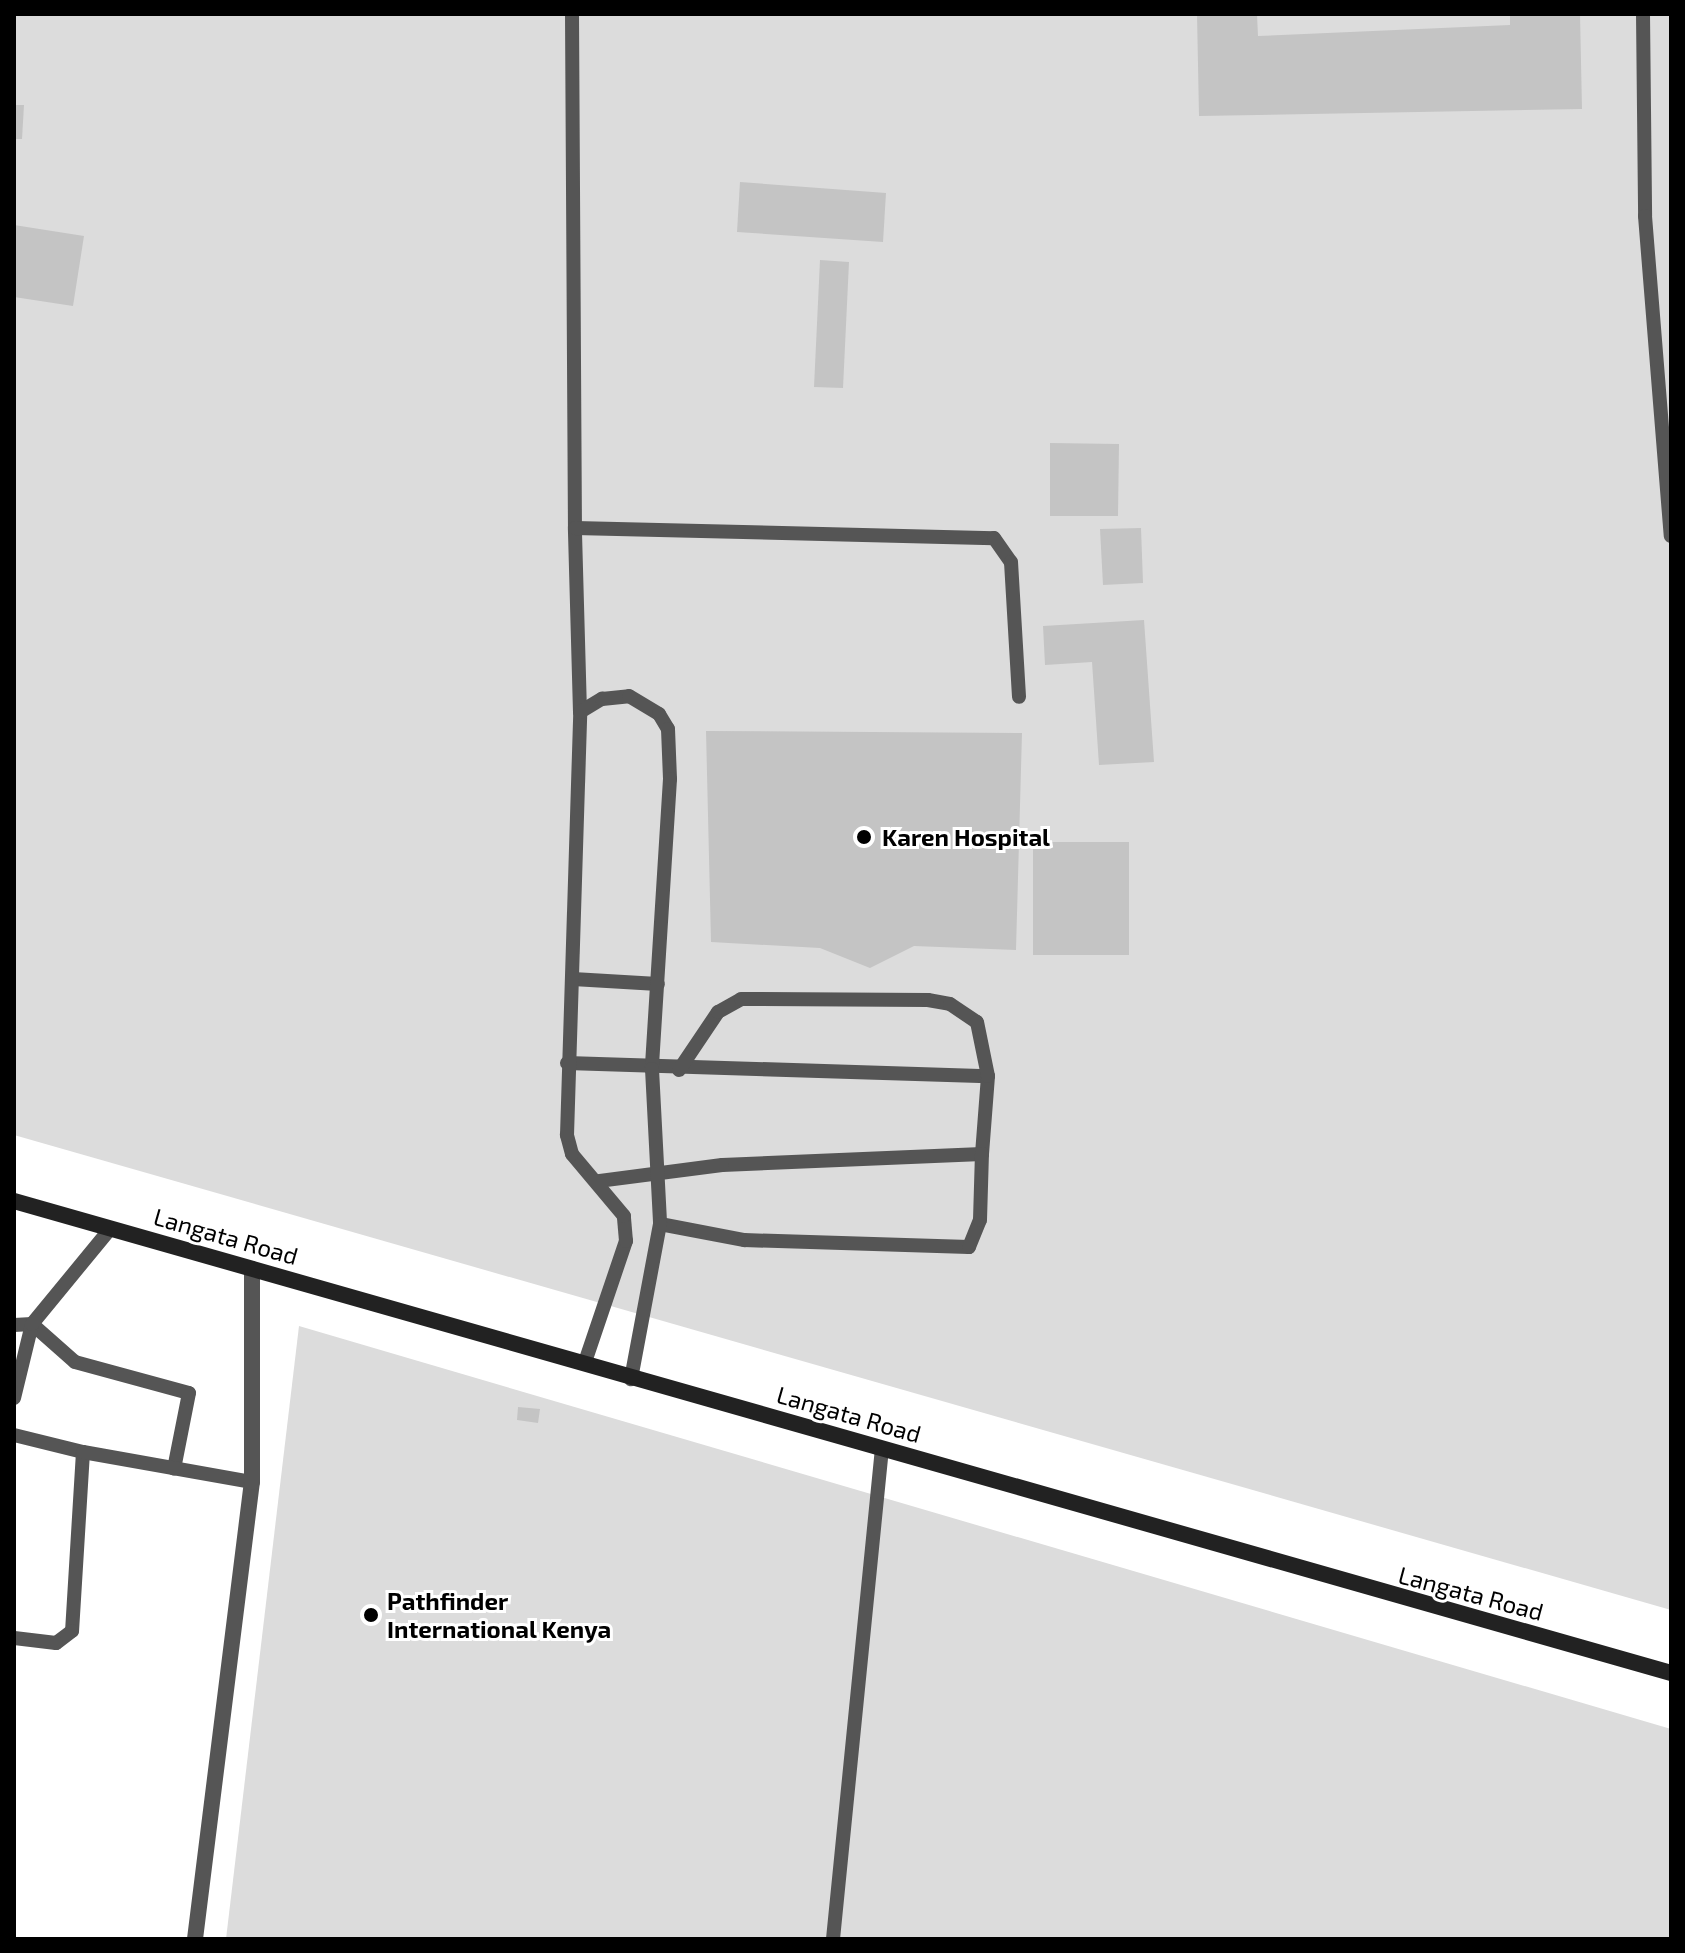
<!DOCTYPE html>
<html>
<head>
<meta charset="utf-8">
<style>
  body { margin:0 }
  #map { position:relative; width:1685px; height:1953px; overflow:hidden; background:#fff; font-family:"Exo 2",sans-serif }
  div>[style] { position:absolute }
  .green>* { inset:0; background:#dcdcdc }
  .building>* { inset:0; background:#c4c4c4 }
  .lane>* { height:14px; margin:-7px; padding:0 7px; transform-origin:7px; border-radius:7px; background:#555 }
  .street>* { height:16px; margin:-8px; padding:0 8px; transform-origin:8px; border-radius:8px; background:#555 }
  .secondary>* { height:16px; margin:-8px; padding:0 8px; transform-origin:8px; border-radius:8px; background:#222 }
  .dots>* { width:22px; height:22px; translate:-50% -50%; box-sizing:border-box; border:4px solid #fff; border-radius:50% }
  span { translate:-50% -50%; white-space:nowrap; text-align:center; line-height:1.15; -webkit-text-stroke:6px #fff; paint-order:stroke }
  .poi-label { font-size:24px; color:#000; font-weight:700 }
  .left { translate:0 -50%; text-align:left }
  .street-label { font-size:24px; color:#000 }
  .frame { position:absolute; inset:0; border:16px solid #000; pointer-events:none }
</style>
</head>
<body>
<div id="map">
  <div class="green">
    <div style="clip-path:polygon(14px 14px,1671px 14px,1671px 1610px,14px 1135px)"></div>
    <div style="clip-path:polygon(299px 1326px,1671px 1729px,1671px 1939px,226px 1939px)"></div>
  </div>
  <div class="building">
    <div style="clip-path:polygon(1197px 14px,1257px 14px,1258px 36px,1510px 25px,1510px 14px,1580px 14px,1582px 109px,1199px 116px)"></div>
    <div style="clip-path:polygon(14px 105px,24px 105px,22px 139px,14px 139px)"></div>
    <div style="clip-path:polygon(740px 182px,886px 193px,883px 242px,737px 232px)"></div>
    <div style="clip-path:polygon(14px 225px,84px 236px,73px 306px,14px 297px)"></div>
    <div style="clip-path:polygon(820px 260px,849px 262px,843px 388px,814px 387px)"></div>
    <div style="clip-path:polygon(1050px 443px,1119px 444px,1118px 516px,1050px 516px)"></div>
    <div style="clip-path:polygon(1141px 528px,1143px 583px,1103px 585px,1100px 529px)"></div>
    <div style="clip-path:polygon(1144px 620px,1154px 762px,1099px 765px,1092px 662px,1045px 665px,1043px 626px)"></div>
    <div style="clip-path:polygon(706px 731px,1022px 733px,1016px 950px,914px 946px,870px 968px,820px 948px,711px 942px)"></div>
    <div style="clip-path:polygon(1033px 842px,1129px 842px,1129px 955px,1033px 955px)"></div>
    <div style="clip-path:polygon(518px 1407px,540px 1409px,538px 1423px,517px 1420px)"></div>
  </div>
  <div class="lane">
    <div style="left:572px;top:14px;width:514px;rotate:89.67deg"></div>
    <div style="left:1643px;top:14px;width:202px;rotate:89.4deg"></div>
    <div style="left:1645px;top:216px;width:321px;rotate:85.4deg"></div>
    <div style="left:580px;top:712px;width:184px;rotate:-91.6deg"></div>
    <div style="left:575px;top:528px;width:419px;rotate:1.4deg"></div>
    <div style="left:994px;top:538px;width:29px;rotate:55deg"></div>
    <div style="left:1011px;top:562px;width:135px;rotate:86.6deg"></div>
    <div style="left:573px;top:979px;width:85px;rotate:3.4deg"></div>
    <div style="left:567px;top:1063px;width:421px;rotate:1.8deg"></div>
    <div style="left:988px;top:1076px;width:78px;rotate:94.4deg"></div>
    <div style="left:982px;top:1154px;width:260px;rotate:177.6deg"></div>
    <div style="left:722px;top:1165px;width:125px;rotate:172.6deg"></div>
    <div style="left:679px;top:1070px;width:70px;rotate:-56.1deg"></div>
    <div style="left:718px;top:1012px;width:26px;rotate:-29deg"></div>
    <div style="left:741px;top:999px;width:187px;rotate:0.3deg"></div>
    <div style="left:928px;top:1000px;width:22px;rotate:10deg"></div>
    <div style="left:950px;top:1004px;width:32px;rotate:34deg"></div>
    <div style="left:977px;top:1022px;width:55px;rotate:78.5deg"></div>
    <div style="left:660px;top:1224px;width:86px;rotate:10.8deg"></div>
    <div style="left:744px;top:1240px;width:225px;rotate:1.8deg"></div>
    <div style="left:969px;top:1247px;width:29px;rotate:-68deg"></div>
    <div style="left:980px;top:1220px;width:66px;rotate:-88.3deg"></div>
    <div style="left:14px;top:1325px;width:18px;rotate:-3deg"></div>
    <div style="left:32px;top:1324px;width:57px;rotate:41.5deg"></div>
    <div style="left:75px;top:1362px;width:118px;rotate:15.2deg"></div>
    <div style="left:189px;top:1393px;width:77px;rotate:101.2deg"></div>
    <div style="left:585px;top:1362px;width:128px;rotate:-71.3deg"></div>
    <div style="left:626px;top:1241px;width:25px;rotate:-95deg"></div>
    <div style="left:624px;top:1216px;width:81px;rotate:-130deg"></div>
    <div style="left:572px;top:1154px;width:20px;rotate:-105deg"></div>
    <div style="left:567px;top:1135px;width:423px;rotate:-88.2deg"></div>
    <div style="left:580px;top:712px;width:26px;rotate:-31deg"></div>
    <div style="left:602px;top:699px;width:27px;rotate:-6deg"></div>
    <div style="left:629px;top:696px;width:35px;rotate:31deg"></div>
    <div style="left:659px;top:714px;width:17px;rotate:59deg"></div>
    <div style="left:668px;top:729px;width:50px;rotate:87.7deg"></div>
    <div style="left:670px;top:779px;width:291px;rotate:93.6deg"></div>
    <div style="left:652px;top:1069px;width:155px;rotate:87deg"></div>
    <div style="left:660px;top:1224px;width:158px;rotate:100.6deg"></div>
    <div style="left:14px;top:1398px;width:76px;rotate:-76.3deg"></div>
    <div style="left:32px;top:1324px;width:123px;rotate:-50.6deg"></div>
    <div style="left:14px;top:1435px;width:71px;rotate:13.8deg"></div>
    <div style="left:83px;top:1452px;width:179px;rotate:93.5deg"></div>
    <div style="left:72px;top:1631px;width:20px;rotate:143deg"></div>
    <div style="left:56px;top:1643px;width:42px;rotate:-173.2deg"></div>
    <div style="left:83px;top:1452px;width:172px;rotate:10.1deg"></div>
    <div style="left:833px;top:1939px;width:493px;rotate:-84.3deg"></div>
  </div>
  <div class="street">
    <div style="left:195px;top:1939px;width:461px;rotate:-82.9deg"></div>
    <div style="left:252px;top:1482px;width:213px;rotate:-90deg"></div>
  </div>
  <div class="secondary">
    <div style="left:14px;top:1201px;width:1723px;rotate:15.9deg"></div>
  </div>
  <div class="dots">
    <div style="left:864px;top:837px;background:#000"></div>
    <div style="left:371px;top:1615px;background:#000"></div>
  </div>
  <div class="poi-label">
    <span class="left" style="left:882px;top:837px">Karen Hospital</span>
    <span class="left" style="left:387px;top:1615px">Pathfinder<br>International Kenya</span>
  </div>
  <div class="street-label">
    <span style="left:226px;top:1236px;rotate:16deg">Langata Road</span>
    <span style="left:849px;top:1414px;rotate:16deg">Langata Road</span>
    <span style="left:1471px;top:1593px;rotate:15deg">Langata Road</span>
  </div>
  <div class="frame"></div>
</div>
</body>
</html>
